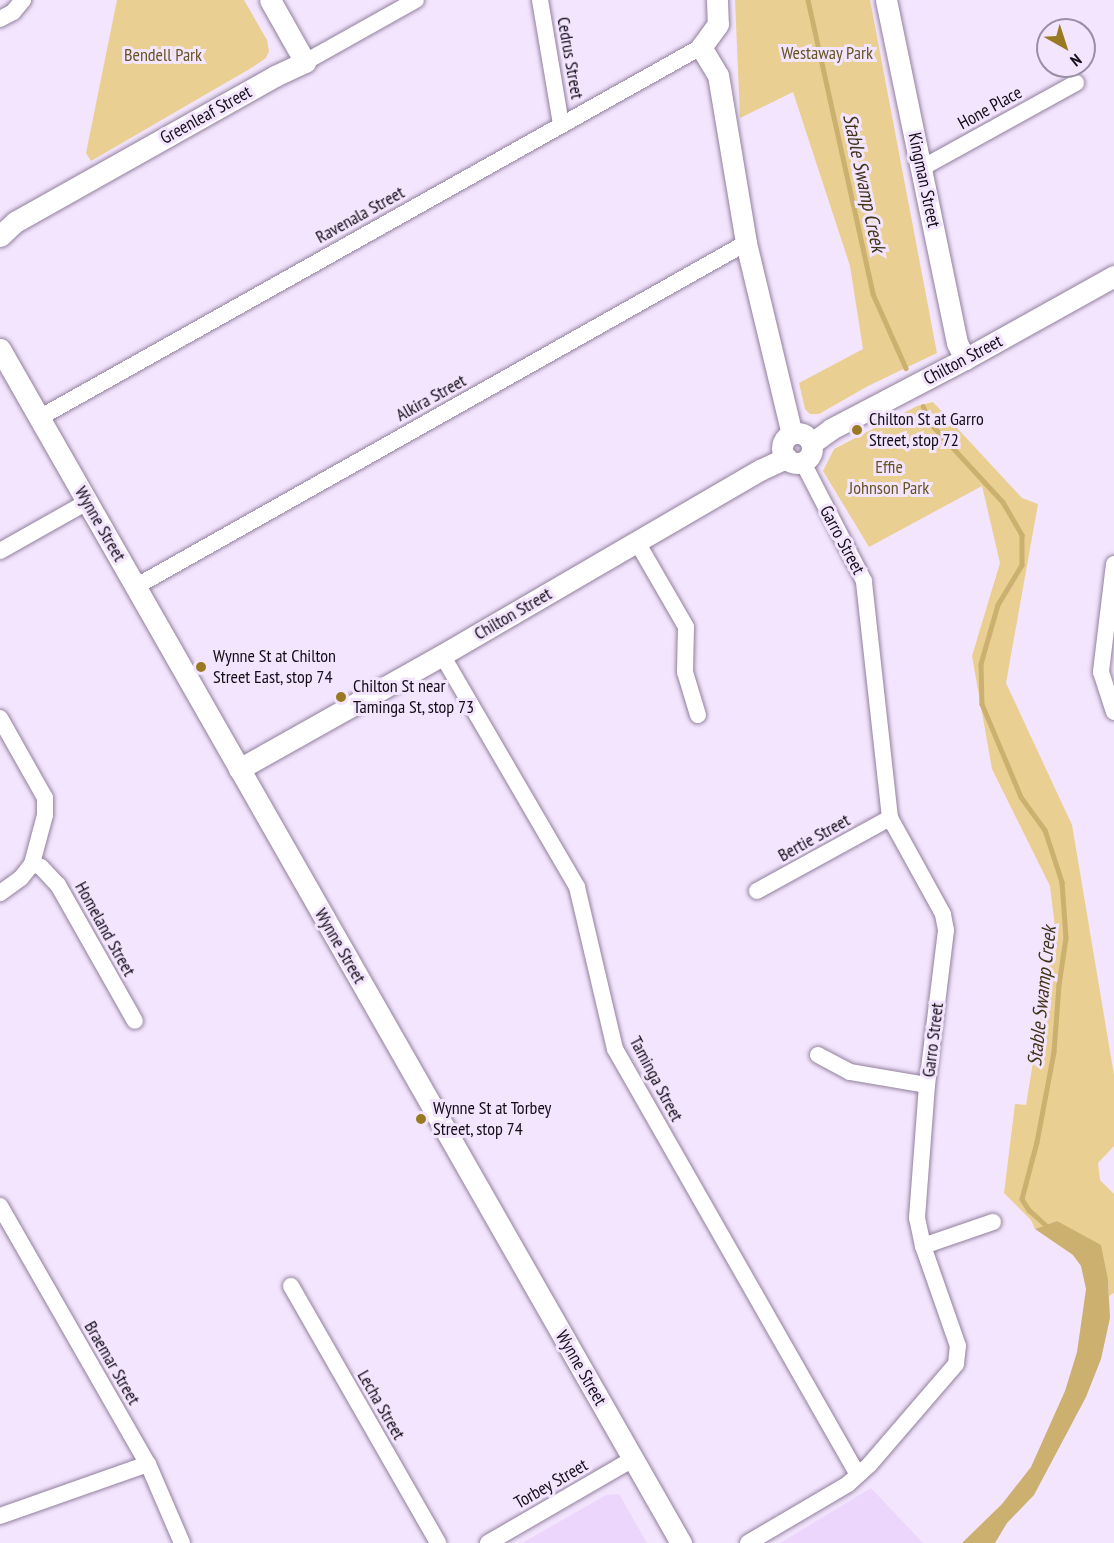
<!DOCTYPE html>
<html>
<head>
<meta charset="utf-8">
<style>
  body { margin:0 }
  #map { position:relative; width:1114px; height:1543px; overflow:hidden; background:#f4e5fe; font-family:"PT Sans Narrow",sans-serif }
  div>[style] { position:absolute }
  .built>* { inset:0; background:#ecd6fb }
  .green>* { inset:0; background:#e9cf91 }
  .water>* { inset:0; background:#cbb070 }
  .stream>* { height:4.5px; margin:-2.25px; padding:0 2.25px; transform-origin:2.25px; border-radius:2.25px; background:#cbb070 }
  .roads { filter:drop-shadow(0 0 2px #91809c) drop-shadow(0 0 2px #91809c) }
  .minor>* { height:16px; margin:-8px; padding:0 8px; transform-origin:8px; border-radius:8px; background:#fff }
  .tertiary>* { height:21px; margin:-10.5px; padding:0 10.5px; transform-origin:10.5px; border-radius:10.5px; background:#fff }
  .tertiary>.ring { margin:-10.5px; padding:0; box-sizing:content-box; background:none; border:21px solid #fff; border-radius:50% }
  .dots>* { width:16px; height:16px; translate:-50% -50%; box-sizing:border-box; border:3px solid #f4e5fe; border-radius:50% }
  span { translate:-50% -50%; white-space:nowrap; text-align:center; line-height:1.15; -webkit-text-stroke:6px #f4e5fe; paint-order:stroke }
  .park-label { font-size:18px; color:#675423 }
  .street-label { font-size:18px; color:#130d17 }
  .poi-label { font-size:18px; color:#130d17 }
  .left { translate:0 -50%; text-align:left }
  .water-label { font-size:20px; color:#403518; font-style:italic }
  .north { position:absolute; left:1036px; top:18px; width:60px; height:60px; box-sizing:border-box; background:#f4e5fe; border:2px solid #9a8fa2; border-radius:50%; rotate:141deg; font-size:16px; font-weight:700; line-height:24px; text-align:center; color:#130d17 }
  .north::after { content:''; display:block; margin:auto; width:21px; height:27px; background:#997a23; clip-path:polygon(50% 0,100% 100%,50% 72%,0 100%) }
</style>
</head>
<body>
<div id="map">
  <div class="built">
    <div style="clip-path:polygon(871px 1488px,923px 1543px,780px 1543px)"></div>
    <div style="clip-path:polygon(619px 1494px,647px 1543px,522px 1543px,606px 1495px)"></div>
  </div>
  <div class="green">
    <div style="clip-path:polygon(117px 0,244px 0,267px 40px,269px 51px,266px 58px,253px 67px,91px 161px,86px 153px)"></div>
    <div style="clip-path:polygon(735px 0,870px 0,937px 353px,868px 386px,819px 414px,810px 414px,805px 409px,799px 383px,863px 349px,850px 266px,793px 92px,740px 118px)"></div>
    <div style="clip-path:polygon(933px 402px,1022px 498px,1038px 504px,1006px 683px,1072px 825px,1114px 1075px,1114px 1146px,1098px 1163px,1100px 1180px,1114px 1194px,1114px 1293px,1109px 1296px,1108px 1280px,1057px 1221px,1035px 1229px,1031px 1220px,1004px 1193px,1015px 1104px,1026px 1105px,1055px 928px,1050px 886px,992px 769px,972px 656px,1000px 563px,982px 486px,869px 547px,823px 471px,834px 449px,917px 406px)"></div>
  </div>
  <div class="water">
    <div style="clip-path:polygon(1057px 1221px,1101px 1245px,1108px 1280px,1110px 1318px,1101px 1359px,1086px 1397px,1034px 1495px,1007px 1523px,995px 1543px,962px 1543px,1002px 1504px,1031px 1467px,1065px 1391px,1077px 1352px,1086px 1289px,1081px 1266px,1073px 1255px,1035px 1229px)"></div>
  </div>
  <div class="stream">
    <div style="left:808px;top:0;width:301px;rotate:77.5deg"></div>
    <div style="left:873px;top:294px;width:81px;rotate:66deg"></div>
    <div style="left:923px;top:406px;width:20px;rotate:66deg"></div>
    <div style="left:931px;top:424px;width:106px;rotate:47.3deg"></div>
    <div style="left:1003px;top:502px;width:38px;rotate:60deg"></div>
    <div style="left:1022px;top:535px;width:30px;rotate:90deg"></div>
    <div style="left:1022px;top:565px;width:47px;rotate:121deg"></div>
    <div style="left:998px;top:605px;width:61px;rotate:106.1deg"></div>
    <div style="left:981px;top:664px;width:40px;rotate:88.6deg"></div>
    <div style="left:982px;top:704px;width:101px;rotate:67.2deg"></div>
    <div style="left:1021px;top:797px;width:41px;rotate:54deg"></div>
    <div style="left:1045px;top:830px;width:55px;rotate:71.9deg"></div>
    <div style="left:1062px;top:882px;width:56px;rotate:85.9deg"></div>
    <div style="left:1066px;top:938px;width:48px;rotate:98.5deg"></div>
    <div style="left:1059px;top:985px;width:67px;rotate:94.3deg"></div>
    <div style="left:1054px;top:1052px;width:92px;rotate:100.7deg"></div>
    <div style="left:1037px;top:1142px;width:59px;rotate:104.7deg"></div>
    <div style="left:1022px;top:1199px;width:13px;rotate:58deg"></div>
    <div style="left:1029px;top:1210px;width:25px;rotate:42deg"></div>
  </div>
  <div class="roads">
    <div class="minor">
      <div style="left:540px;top:0;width:126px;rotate:80.4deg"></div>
      <div style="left:0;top:19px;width:15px;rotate:-28deg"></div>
      <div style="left:13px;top:12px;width:16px;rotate:-50deg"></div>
      <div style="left:305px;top:62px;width:127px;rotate:-29.2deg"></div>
      <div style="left:922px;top:168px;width:176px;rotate:-28.9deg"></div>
      <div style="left:39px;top:418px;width:759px;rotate:-29.27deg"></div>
      <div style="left:637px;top:542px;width:98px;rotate:60deg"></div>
      <div style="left:686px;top:627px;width:45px;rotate:91.3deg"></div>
      <div style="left:685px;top:672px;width:45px;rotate:73.2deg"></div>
      <div style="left:0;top:551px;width:100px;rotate:-29.4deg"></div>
      <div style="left:1114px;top:564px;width:109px;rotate:96.9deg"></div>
      <div style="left:1101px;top:672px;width:42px;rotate:72deg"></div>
      <div style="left:135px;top:587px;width:701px;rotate:-29.38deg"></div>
      <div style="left:442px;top:655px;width:268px;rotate:59.8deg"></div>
      <div style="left:577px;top:887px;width:166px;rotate:76.8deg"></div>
      <div style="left:615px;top:1049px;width:490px;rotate:60.3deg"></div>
      <div style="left:0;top:718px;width:92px;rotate:60.6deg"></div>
      <div style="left:45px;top:798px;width:17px;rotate:90deg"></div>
      <div style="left:45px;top:815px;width:51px;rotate:104.9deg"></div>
      <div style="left:32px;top:864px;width:18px;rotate:128deg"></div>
      <div style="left:21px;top:878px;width:26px;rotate:144deg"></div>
      <div style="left:32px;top:864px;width:9px;rotate:18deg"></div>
      <div style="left:41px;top:867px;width:25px;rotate:47deg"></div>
      <div style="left:58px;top:885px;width:156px;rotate:60.5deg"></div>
      <div style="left:757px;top:891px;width:152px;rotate:-28.8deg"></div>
      <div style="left:818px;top:1055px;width:36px;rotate:28deg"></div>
      <div style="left:850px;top:1072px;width:78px;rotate:9.6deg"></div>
      <div style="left:0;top:1206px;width:297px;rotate:60.2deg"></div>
      <div style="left:148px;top:1464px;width:86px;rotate:66.7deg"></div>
      <div style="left:923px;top:1246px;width:74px;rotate:-18.9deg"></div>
      <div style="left:291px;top:1286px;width:296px;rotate:60.2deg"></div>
      <div style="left:0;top:1516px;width:157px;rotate:-19.4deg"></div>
      <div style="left:488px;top:1543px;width:168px;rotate:-30.1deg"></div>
      <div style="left:748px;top:1543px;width:116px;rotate:-30.5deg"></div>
      <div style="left:848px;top:1484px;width:30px;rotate:-42deg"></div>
      <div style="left:870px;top:1464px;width:132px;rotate:-49.3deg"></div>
      <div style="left:956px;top:1364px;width:18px;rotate:-84deg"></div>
      <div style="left:958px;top:1346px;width:106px;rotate:-109.3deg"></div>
      <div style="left:923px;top:1246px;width:29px;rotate:-102deg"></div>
      <div style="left:917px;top:1218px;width:133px;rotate:-85.7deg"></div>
      <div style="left:927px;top:1085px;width:156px;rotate:-83deg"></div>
      <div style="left:946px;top:930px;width:16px;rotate:-101deg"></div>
      <div style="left:943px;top:914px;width:110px;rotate:-118.9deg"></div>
      <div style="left:890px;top:818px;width:238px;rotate:-96.3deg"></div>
      <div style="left:864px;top:581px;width:133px;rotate:-117.3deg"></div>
    </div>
    <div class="tertiary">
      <div style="left:717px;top:0;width:24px;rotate:88deg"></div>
      <div style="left:718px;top:24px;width:29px;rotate:126deg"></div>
      <div style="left:701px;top:47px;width:33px;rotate:59deg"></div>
      <div style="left:718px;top:75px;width:170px;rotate:80.5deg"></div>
      <div style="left:746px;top:243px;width:196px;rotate:76.5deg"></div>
      <div style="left:886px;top:0;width:350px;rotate:78.3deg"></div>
      <div style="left:957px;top:343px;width:18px;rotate:63deg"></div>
      <div style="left:0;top:236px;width:21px;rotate:-43deg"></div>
      <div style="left:15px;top:222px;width:298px;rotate:-29.3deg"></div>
      <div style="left:275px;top:76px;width:33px;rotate:-25deg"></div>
      <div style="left:305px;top:62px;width:71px;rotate:-119.4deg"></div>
      <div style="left:0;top:349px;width:1375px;rotate:60.3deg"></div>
      <div class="ring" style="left:782px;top:433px;width:9px;height:9px"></div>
      <div style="left:812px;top:443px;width:24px;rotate:-36deg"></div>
      <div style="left:831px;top:429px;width:151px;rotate:-27.6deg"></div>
      <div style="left:965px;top:359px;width:171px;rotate:-29.1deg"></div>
      <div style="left:239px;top:769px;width:233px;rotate:-29.3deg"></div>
      <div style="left:442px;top:655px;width:368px;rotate:-30.2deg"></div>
      <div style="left:760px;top:470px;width:29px;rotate:-25deg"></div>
    </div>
  </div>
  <div class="dots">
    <div style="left:857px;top:430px;background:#997a23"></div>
    <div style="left:201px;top:667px;background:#997a23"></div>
    <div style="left:341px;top:697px;background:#997a23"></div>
    <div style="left:421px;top:1119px;background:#997a23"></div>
  </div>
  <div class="park-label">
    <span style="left:827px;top:53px">Westaway Park</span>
    <span style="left:163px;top:55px">Bendell Park</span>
    <span style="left:889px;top:478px">Effie<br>Johnson Park</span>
  </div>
  <div class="street-label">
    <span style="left:570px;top:58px;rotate:80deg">Cedrus Street</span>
    <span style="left:990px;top:108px;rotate:-29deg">Hone Place</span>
    <span style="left:206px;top:115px;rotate:-29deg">Greenleaf Street</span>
    <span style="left:924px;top:180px;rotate:78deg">Kingman Street</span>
    <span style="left:360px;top:215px;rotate:-29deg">Ravenala Street</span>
    <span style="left:963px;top:360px;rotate:-28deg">Chilton Street</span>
    <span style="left:431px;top:398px;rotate:-29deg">Alkira Street</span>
    <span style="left:100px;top:524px;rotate:60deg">Wynne Street</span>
    <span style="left:842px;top:540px;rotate:62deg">Garro Street</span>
    <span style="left:513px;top:614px;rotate:-30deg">Chilton Street</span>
    <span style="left:814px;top:838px;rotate:-29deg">Bertie Street</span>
    <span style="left:105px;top:929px;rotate:61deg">Homeland Street</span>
    <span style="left:340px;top:946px;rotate:60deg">Wynne Street</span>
    <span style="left:933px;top:1040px;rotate:-83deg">Garro Street</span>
    <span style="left:656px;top:1079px;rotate:62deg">Taminga Street</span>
    <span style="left:112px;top:1363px;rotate:60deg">Braemar Street</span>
    <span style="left:581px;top:1368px;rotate:60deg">Wynne Street</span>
    <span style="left:381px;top:1405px;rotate:60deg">Lecha Street</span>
    <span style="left:551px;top:1484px;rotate:-30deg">Torbey Street</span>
  </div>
  <div class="poi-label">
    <span class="left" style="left:869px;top:430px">Chilton St at Garro<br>Street, stop 72</span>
    <span class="left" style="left:213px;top:667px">Wynne St at Chilton<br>Street East, stop 74</span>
    <span class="left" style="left:353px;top:697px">Chilton St near<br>Taminga St, stop 73</span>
    <span class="left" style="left:433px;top:1119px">Wynne St at Torbey<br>Street, stop 74</span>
  </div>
  <div class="water-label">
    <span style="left:864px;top:183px;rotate:78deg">Stable Swamp Creek</span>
    <span style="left:1042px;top:996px;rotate:-84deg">Stable Swamp Creek</span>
  </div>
  <div class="north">N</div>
</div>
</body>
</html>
